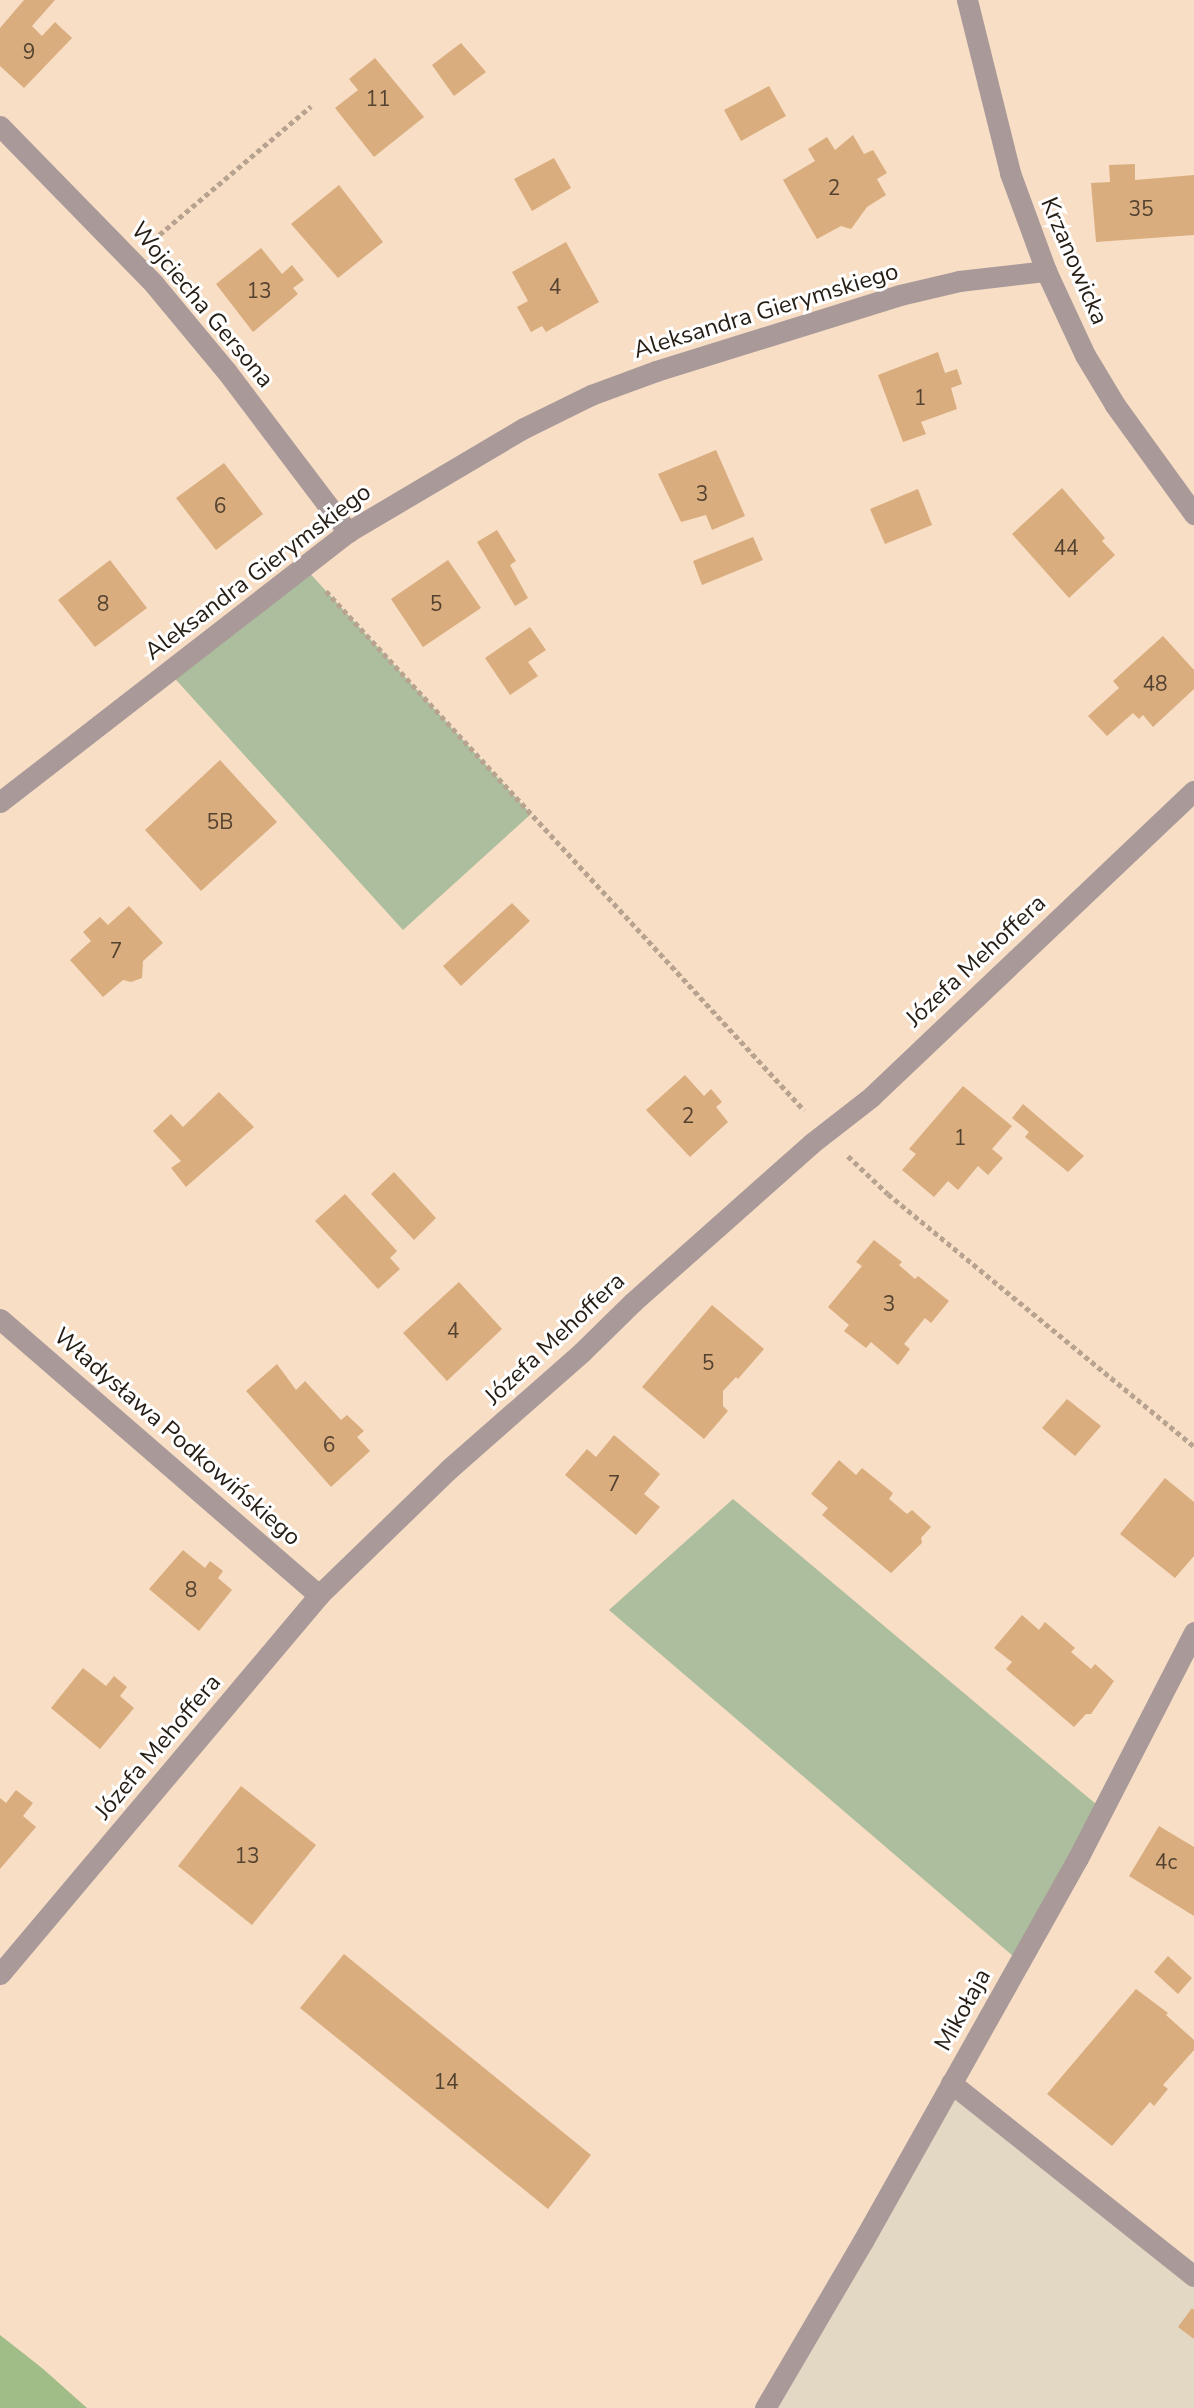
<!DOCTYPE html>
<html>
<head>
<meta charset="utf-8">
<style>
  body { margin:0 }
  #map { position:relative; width:1194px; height:2408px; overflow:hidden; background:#f7dec5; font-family:"Nunito Sans",sans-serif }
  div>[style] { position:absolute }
  .industrial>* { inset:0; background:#e2d8c3 }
  .green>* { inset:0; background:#acbe9d }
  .forest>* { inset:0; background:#a0bc87 }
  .building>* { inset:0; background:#daad7f }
  .path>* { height:4.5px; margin-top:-2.25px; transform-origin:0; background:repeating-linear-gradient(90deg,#b7a38f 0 5px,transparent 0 8.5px) }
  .minor>* { height:21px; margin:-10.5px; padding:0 10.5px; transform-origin:10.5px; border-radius:10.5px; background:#a99999 }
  span { translate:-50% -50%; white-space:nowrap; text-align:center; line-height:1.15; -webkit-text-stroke:6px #fff; paint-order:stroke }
  .number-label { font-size:21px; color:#534230 }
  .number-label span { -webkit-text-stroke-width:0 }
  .street-label { font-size:24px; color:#261e15 }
</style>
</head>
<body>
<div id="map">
  <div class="industrial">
    <div style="clip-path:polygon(951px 2083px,1194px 2262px,1194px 2408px,765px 2408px)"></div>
  </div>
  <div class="green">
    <div style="clip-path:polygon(304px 567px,531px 814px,403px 930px,168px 671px)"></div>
    <div style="clip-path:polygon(733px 1499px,1103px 1810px,1020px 1962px,609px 1610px)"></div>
  </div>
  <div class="forest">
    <div style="clip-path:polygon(0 2335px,42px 2368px,87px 2408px,0 2408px)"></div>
  </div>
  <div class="building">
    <div style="clip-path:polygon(24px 0,55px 0,32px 26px,42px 36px,55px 22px,72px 38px,24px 88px,0 66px,0 28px)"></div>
    <div style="clip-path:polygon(461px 43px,486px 72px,454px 96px,432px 65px)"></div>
    <div style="clip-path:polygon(375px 58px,424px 117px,374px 157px,335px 108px,358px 90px,349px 79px)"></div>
    <div style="clip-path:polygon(769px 86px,786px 116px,741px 141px,724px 110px)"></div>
    <div style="clip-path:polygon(853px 135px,864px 154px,873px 150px,887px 173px,877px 179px,886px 195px,867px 207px,851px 229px,841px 226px,817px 239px,783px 180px,815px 161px,808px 149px,827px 137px,835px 150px)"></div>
    <div style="clip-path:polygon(554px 158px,571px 188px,532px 211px,514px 179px)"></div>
    <div style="clip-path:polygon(1135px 164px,1135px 180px,1194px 175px,1194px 235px,1096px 242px,1091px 183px,1110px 182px,1109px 165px)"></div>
    <div style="clip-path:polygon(339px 185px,383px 242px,338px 278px,291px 224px)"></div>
    <div style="clip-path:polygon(566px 242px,599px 302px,546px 332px,542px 326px,531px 332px,517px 307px,528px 301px,512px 272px)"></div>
    <div style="clip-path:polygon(261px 248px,282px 274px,292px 265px,304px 280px,293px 288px,298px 294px,253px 332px,216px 284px)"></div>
    <div style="clip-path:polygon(938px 352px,945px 373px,957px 369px,962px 384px,951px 388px,957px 409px,921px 422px,926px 434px,903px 442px,878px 375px)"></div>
    <div style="clip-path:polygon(716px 450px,745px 516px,712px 530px,706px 515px,681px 522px,658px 474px)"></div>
    <div style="clip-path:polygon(224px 463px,263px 514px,216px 550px,176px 498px)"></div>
    <div style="clip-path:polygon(1062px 488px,1105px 538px,1102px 541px,1115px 555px,1069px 598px,1012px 534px)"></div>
    <div style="clip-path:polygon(918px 489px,932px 525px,885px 544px,870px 509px)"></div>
    <div style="clip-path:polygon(497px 530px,516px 561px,510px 565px,528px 598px,515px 606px,477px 542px)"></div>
    <div style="clip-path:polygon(753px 537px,763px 560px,702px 585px,693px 561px)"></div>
    <div style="clip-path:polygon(110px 560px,147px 608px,95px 647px,58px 600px)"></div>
    <div style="clip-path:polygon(448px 560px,481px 608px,423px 647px,391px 599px)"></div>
    <div style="clip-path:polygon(530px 627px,546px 650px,528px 662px,538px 676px,510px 695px,485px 658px)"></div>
    <div style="clip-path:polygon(1163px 636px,1194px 670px,1194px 689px,1153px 727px,1143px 715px,1139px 719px,1133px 713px,1107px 736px,1088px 716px,1119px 688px,1113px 681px)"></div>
    <div style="clip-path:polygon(220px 760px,277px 822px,201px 891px,145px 830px)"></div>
    <div style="clip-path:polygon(512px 903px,530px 921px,461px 986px,443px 966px)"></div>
    <div style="clip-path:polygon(129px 906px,163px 943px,143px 961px,142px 978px,131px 982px,123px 980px,103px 997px,70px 960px,91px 941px,83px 932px,100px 917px,108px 925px)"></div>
    <div style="clip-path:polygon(685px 1075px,704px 1096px,711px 1089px,722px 1102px,716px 1107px,728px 1122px,690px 1157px,646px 1110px)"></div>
    <div style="clip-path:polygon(963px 1086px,1012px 1126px,992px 1149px,1003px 1158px,988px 1175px,978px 1166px,958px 1190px,948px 1181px,934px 1197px,902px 1170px,916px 1154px,909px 1149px)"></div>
    <div style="clip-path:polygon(219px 1092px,254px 1127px,186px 1187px,171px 1168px,181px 1161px,153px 1131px,171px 1114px,183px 1127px)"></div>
    <div style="clip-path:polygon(1023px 1104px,1084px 1156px,1068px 1172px,1025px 1137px,1029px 1132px,1012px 1118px)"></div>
    <div style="clip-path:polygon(394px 1172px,436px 1218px,414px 1240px,371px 1194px)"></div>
    <div style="clip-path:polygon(345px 1194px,397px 1251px,390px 1258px,400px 1269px,378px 1289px,315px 1221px)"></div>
    <div style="clip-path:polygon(874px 1240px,902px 1262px,899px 1265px,915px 1279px,918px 1276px,949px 1301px,931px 1323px,925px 1318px,904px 1344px,910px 1349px,898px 1365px,871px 1342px,866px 1348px,844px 1331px,849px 1325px,828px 1307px,862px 1266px,856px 1262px)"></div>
    <div style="clip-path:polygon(459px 1282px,502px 1329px,447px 1381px,403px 1333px)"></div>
    <div style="clip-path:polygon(712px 1305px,764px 1349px,738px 1379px,736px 1377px,723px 1391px,723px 1406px,728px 1411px,704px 1439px,642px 1387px)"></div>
    <div style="clip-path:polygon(277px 1364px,296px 1390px,305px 1381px,341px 1420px,347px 1415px,364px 1431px,357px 1437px,370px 1451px,331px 1487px,246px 1391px)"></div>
    <div style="clip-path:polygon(1067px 1399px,1101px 1426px,1075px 1456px,1042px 1428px)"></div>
    <div style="clip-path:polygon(614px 1435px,660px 1474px,644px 1494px,660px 1507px,636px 1535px,565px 1475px,587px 1449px,596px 1457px)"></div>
    <div style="clip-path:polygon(839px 1460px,856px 1475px,862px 1468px,893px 1493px,889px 1499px,907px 1514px,912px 1510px,931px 1527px,921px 1538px,922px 1543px,891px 1573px,822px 1515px,828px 1508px,811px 1494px)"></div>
    <div style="clip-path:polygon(1165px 1478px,1194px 1502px,1194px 1556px,1175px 1578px,1120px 1534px)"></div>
    <div style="clip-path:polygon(183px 1550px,205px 1568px,210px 1561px,223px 1571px,218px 1578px,232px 1590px,199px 1631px,149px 1589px)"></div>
    <div style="clip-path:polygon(1022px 1615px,1039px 1630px,1045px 1622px,1075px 1648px,1071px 1652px,1091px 1669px,1095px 1664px,1114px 1681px,1091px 1714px,1086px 1714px,1074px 1727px,1006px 1669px,1012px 1662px,994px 1648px)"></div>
    <div style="clip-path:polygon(83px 1668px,106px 1686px,114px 1676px,127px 1687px,120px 1696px,134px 1708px,100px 1749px,51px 1708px)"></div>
    <div style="clip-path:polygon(241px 1786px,316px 1845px,252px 1925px,178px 1866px)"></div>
    <div style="clip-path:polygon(16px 1790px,33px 1803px,23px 1816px,36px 1827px,0 1869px,0 1798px,6px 1803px)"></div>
    <div style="clip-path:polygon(1159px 1826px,1194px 1847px,1194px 1916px,1129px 1876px)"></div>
    <div style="clip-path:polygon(344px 1954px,591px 2155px,548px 2209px,300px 2008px)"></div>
    <div style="clip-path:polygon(1168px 1956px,1192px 1978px,1178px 1994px,1154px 1972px)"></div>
    <div style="clip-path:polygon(1136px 1989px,1168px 2013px,1166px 2015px,1194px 2040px,1194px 2050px,1163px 2085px,1168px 2089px,1154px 2106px,1150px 2102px,1112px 2146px,1047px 2094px)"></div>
    <div style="clip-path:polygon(1192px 2308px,1194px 2310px,1194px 2339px,1178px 2327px)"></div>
  </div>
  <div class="path">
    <div style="left:153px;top:240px;width:207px;rotate:-40.3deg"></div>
    <div style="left:326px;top:591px;width:706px;rotate:47.35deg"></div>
    <div style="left:848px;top:1156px;width:55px;rotate:43.5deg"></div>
    <div style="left:888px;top:1194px;width:396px;rotate:39.5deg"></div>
  </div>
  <div class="minor">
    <div style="left:967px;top:0;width:178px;rotate:76deg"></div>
    <div style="left:1010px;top:173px;width:104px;rotate:69.8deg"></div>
    <div style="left:1046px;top:271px;width:93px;rotate:65.1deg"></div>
    <div style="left:1085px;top:355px;width:58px;rotate:59deg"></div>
    <div style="left:1115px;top:405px;width:135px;rotate:54.1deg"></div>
    <div style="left:0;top:126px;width:221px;rotate:45.7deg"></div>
    <div style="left:154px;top:284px;width:114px;rotate:50.3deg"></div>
    <div style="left:227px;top:372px;width:201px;rotate:52.9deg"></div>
    <div style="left:0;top:802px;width:440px;rotate:-37.8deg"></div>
    <div style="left:348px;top:532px;width:204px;rotate:-30.6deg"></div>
    <div style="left:524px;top:428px;width:75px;rotate:-26.2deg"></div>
    <div style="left:591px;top:395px;width:69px;rotate:-20.3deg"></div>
    <div style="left:656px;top:371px;width:256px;rotate:-17.3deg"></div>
    <div style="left:900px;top:295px;width:61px;rotate:-13.3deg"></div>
    <div style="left:959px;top:281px;width:88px;rotate:-6.6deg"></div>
    <div style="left:0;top:1319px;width:422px;rotate:40.9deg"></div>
    <div style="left:0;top:1974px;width:495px;rotate:-49.9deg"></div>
    <div style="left:319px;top:1595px;width:181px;rotate:-44.1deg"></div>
    <div style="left:449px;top:1469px;width:177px;rotate:-41.3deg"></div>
    <div style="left:582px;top:1352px;width:71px;rotate:-44.4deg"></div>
    <div style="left:633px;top:1302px;width:239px;rotate:-41.6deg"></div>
    <div style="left:812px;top:1143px;width:75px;rotate:-37.9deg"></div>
    <div style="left:871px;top:1097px;width:445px;rotate:-43.5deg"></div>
    <div style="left:951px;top:2083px;width:310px;rotate:38.5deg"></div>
    <div style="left:765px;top:2408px;width:194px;rotate:-59.6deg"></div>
    <div style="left:863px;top:2241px;width:439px;rotate:-60.7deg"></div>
    <div style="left:1078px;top:1858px;width:254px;rotate:-62.8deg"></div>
  </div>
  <div class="number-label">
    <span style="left:29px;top:52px">9</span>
    <span style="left:378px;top:99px">11</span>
    <span style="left:834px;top:188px">2</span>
    <span style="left:1141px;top:209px">35</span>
    <span style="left:555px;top:287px">4</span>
    <span style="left:259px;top:291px">13</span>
    <span style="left:920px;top:398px">1</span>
    <span style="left:702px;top:494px">3</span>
    <span style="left:220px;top:506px">6</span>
    <span style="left:1066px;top:548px">44</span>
    <span style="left:103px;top:604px">8</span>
    <span style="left:436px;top:604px">5</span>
    <span style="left:1155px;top:684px">48</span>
    <span style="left:220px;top:822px">5B</span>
    <span style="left:116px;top:951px">7</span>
    <span style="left:688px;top:1116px">2</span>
    <span style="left:960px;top:1138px">1</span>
    <span style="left:889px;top:1304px">3</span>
    <span style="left:453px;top:1331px">4</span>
    <span style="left:708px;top:1363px">5</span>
    <span style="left:329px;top:1445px">6</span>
    <span style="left:614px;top:1484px">7</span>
    <span style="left:191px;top:1590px">8</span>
    <span style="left:247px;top:1856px">13</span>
    <span style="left:1166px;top:1862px">4c</span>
    <span style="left:446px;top:2082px">14</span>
  </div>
  <div class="street-label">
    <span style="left:1074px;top:261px;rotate:67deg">Krzanowicka</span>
    <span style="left:202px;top:305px;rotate:50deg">Wojciecha Gersona</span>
    <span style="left:766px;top:311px;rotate:-17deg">Aleksandra Gierymskiego</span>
    <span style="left:258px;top:572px;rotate:-37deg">Aleksandra Gierymskiego</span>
    <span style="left:976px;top:961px;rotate:-43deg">Józefa Mehoffera</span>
    <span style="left:555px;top:1339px;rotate:-43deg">Józefa Mehoffera</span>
    <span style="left:177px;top:1437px;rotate:41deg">Władysława Podkowińskiego</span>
    <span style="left:158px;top:1747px;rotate:-50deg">Józefa Mehoffera</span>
    <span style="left:963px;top:2010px;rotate:-61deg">Mikołaja</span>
  </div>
</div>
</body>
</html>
